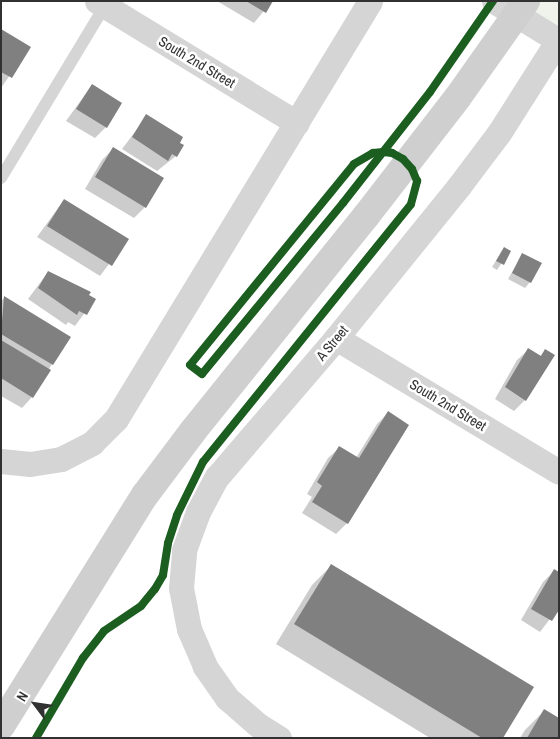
<!DOCTYPE html>
<html>
<head>
<meta charset="utf-8">
<style>
  body { margin:0 }
  #map { position:relative; width:560px; height:739px; overflow:hidden; background:#fff; font-family:"Archivo Narrow",sans-serif }
  div>[style] { position:absolute }
  .green>* { inset:0; background:#eff3ec }
  .shadow>* { inset:0; background:#0003 }
  .building>* { inset:0; background:#808080 }
  .service>* { height:12px; margin:-6px; padding:0 6px; transform-origin:6px; border-radius:6px; background:#d5d5d5 }
  .minor>* { height:25px; margin:-12.5px; padding:0 12.5px; transform-origin:12.5px; border-radius:12.5px; background:#d5d5d5 }
  .secondary>* { height:28px; margin:-14px; padding:0 14px; transform-origin:14px; border-radius:14px; background:#cfcfcf }
  .secondary-bridge>* { height:28px; margin:-14px; padding:0 14px; transform-origin:14px; border-radius:14px; background:#cfcfcf }
  .cycleway>* { height:8px; margin:-4px; padding:0 4px; transform-origin:4px; border-radius:4px; background:#1b5e20 }
  span { translate:-50% -50%; white-space:nowrap; text-align:center; line-height:1.15; -webkit-text-stroke:5px #fff; paint-order:stroke }
  .street-label { font-size:14px; color:#313131 }
  .frame { position:absolute; inset:0; border:2px solid #313131; pointer-events:none }
  .north { position:absolute; left:10px; top:679px; width:50px; height:50px; -webkit-text-stroke:4px #fff; paint-order:stroke; rotate:301deg; font-size:14px; font-weight:700; line-height:20px; text-align:center; color:#313131 }
  .north::after { content:''; display:block; margin:auto; width:18px; height:22px; background:#313131; clip-path:polygon(50% 0,100% 100%,50% 72%,0 100%) }
</style>
</head>
<body>
<div id="map">
  <div class="green">
    <div style="clip-path:polygon(494px 1px,559px 1px,559px 41px)"></div>
  </div>
  <div class="shadow">
    <div style="clip-path:polygon(217px 1px,272px 1px,254px 23px)"></div>
    <div style="clip-path:polygon(1px 30px,29px 48px,1px 88px)"></div>
    <div style="clip-path:polygon(92px 85px,106px 127px,95px 138px,66px 121px)"></div>
    <div style="clip-path:polygon(147px 116px,178px 143px,176px 156px,157px 171px,122px 149px)"></div>
    <div style="clip-path:polygon(113px 149px,162px 179px,145px 207px,134px 218px,85px 189px,102px 160px)"></div>
    <div style="clip-path:polygon(64px 200px,127px 240px,100px 276px,37px 237px)"></div>
    <div style="clip-path:polygon(504px 248px,510px 251px,497px 270px,492px 267px)"></div>
    <div style="clip-path:polygon(522px 255px,530px 282px,525px 288px,508px 279px)"></div>
    <div style="clip-path:polygon(48px 272px,95px 299px,75px 326px,68px 322px,66px 325px,28px 299px)"></div>
    <div style="clip-path:polygon(4px 298px,52px 364px,32px 397px,22px 408px,1px 396px,1px 301px)"></div>
    <div style="clip-path:polygon(528px 350px,539px 357px,545px 351px,525px 400px,514px 411px,495px 399px,517px 360px)"></div>
    <div style="clip-path:polygon(388px 413px,347px 523px,336px 534px,302px 513px,312px 497px,307px 494px,328px 458px,339px 448px,356px 458px,377px 424px)"></div>
    <div style="clip-path:polygon(331px 566px,502px 738px,430px 738px,276px 644px,312px 585px)"></div>
    <div style="clip-path:polygon(554px 571px,559px 607px,540px 632px,521px 620px,543px 582px)"></div>
    <div style="clip-path:polygon(544px 711px,559px 738px,520px 738px,525px 730px)"></div>
  </div>
  <div class="building">
    <div style="clip-path:polygon(246px 1px,273px 1px,266px 13px)"></div>
    <div style="clip-path:polygon(1px 29px,31px 47px,12px 78px,1px 72px)"></div>
    <div style="clip-path:polygon(92px 84px,122px 103px,107px 128px,76px 109px)"></div>
    <div style="clip-path:polygon(146px 114px,183px 137px,180px 143px,184px 145px,177px 157px,172px 154px,168px 161px,132px 137px)"></div>
    <div style="clip-path:polygon(113px 147px,164px 178px,146px 208px,95px 177px)"></div>
    <div style="clip-path:polygon(64px 199px,129px 239px,112px 266px,47px 226px)"></div>
    <div style="clip-path:polygon(504px 247px,511px 251px,504px 265px,496px 261px)"></div>
    <div style="clip-path:polygon(522px 253px,542px 263px,531px 283px,512px 273px)"></div>
    <div style="clip-path:polygon(48px 271px,91px 292px,89px 295px,96px 299px,87px 315px,79px 311px,77px 315px,38px 288px)"></div>
    <div style="clip-path:polygon(4px 296px,71px 337px,53px 365px,1px 334px)"></div>
    <div style="clip-path:polygon(1px 340px,51px 370px,33px 398px,1px 378px)"></div>
    <div style="clip-path:polygon(528px 348px,541px 356px,545px 349px,555px 355px,526px 401px,505px 387px)"></div>
    <div style="clip-path:polygon(388px 411px,409px 425px,348px 524px,312px 502px,322px 486px,317px 482px,339px 446px,359px 458px)"></div>
    <div style="clip-path:polygon(331px 564px,534px 687px,503px 738px,482px 738px,294px 624px)"></div>
    <div style="clip-path:polygon(554px 569px,559px 572px,559px 610px,552px 621px,531px 609px)"></div>
    <div style="clip-path:polygon(544px 709px,559px 718px,559px 738px,527px 738px)"></div>
  </div>
  <div class="service">
    <div style="left:1px;top:178px;width:205px;rotate:-58.9deg"></div>
  </div>
  <div class="minor">
    <div style="left:97px;top:1px;width:234px;rotate:31.4deg"></div>
    <div style="left:494px;top:1px;width:76px;rotate:31.6deg"></div>
    <div style="left:336px;top:338px;width:260px;rotate:31deg"></div>
    <div style="left:1px;top:461px;width:29px;rotate:6deg"></div>
    <div style="left:30px;top:464px;width:31px;rotate:-9deg"></div>
    <div style="left:61px;top:459px;width:35px;rotate:-27deg"></div>
    <div style="left:92px;top:443px;width:34px;rotate:-45deg"></div>
    <div style="left:116px;top:419px;width:489px;rotate:-58.7deg"></div>
    <div style="left:279px;top:738px;width:25px;rotate:-148deg"></div>
    <div style="left:258px;top:725px;width:41px;rotate:-138.9deg"></div>
    <div style="left:227px;top:698px;width:39px;rotate:-125deg"></div>
    <div style="left:205px;top:666px;width:40px;rotate:-113.4deg"></div>
    <div style="left:189px;top:629px;width:42px;rotate:-101deg"></div>
    <div style="left:181px;top:588px;width:38px;rotate:-85deg"></div>
    <div style="left:184px;top:550px;width:40px;rotate:-69.8deg"></div>
    <div style="left:198px;top:512px;width:40px;rotate:-62deg"></div>
    <div style="left:217px;top:477px;width:183px;rotate:-49.4deg"></div>
    <div style="left:336px;top:338px;width:196px;rotate:-51deg"></div>
    <div style="left:459px;top:186px;width:66px;rotate:-53deg"></div>
    <div style="left:499px;top:133px;width:110px;rotate:-57.6deg"></div>
  </div>
  <div class="secondary">
    <div style="left:1px;top:726px;width:272px;rotate:-58.1deg"></div>
    <div style="left:145px;top:495px;width:80px;rotate:-53.1deg"></div>
    <div style="left:193px;top:431px;width:276px;rotate:-51.2deg"></div>
  </div>
  <div class="secondary-bridge">
    <div style="left:366px;top:216px;width:150px;rotate:-52.3deg"></div>
    <div style="left:458px;top:97px;width:118px;rotate:-54.7deg"></div>
  </div>
  <div class="cycleway">
    <div style="left:36px;top:738px;width:93px;rotate:-59.6deg"></div>
    <div style="left:83px;top:658px;width:34px;rotate:-52deg"></div>
    <div style="left:104px;top:631px;width:45px;rotate:-34deg"></div>
    <div style="left:141px;top:606px;width:22px;rotate:-51deg"></div>
    <div style="left:155px;top:589px;width:16px;rotate:-60deg"></div>
    <div style="left:163px;top:575px;width:32px;rotate:-81deg"></div>
    <div style="left:168px;top:543px;width:29px;rotate:-72deg"></div>
    <div style="left:177px;top:515px;width:59px;rotate:-63.9deg"></div>
    <div style="left:203px;top:462px;width:331px;rotate:-51.1deg"></div>
    <div style="left:411px;top:204px;width:24px;rotate:-75deg"></div>
    <div style="left:417px;top:181px;width:13px;rotate:-113deg"></div>
    <div style="left:412px;top:169px;width:13px;rotate:-132deg"></div>
    <div style="left:403px;top:159px;width:13px;rotate:-151deg"></div>
    <div style="left:392px;top:153px;width:9px;rotate:-174deg"></div>
    <div style="left:383px;top:152px;width:10px;rotate:174deg"></div>
    <div style="left:373px;top:153px;width:22px;rotate:150deg"></div>
    <div style="left:354px;top:164px;width:259px;rotate:129.2deg"></div>
    <div style="left:190px;top:365px;width:15px;rotate:37deg"></div>
    <div style="left:202px;top:374px;width:222px;rotate:-50.5deg"></div>
    <div style="left:343px;top:203px;width:141px;rotate:-51.9deg"></div>
    <div style="left:430px;top:92px;width:111px;rotate:-55.3deg"></div>
  </div>
  <div class="street-label">
    <span style="left:197px;top:62px;rotate:31deg">South 2nd Street</span>
    <span style="left:332px;top:343px;rotate:-50deg">A Street</span>
    <span style="left:448px;top:405px;rotate:31deg">South 2nd Street</span>
  </div>
  <div class="frame"></div>
  <div class="north">N</div>
</div>
</body>
</html>
